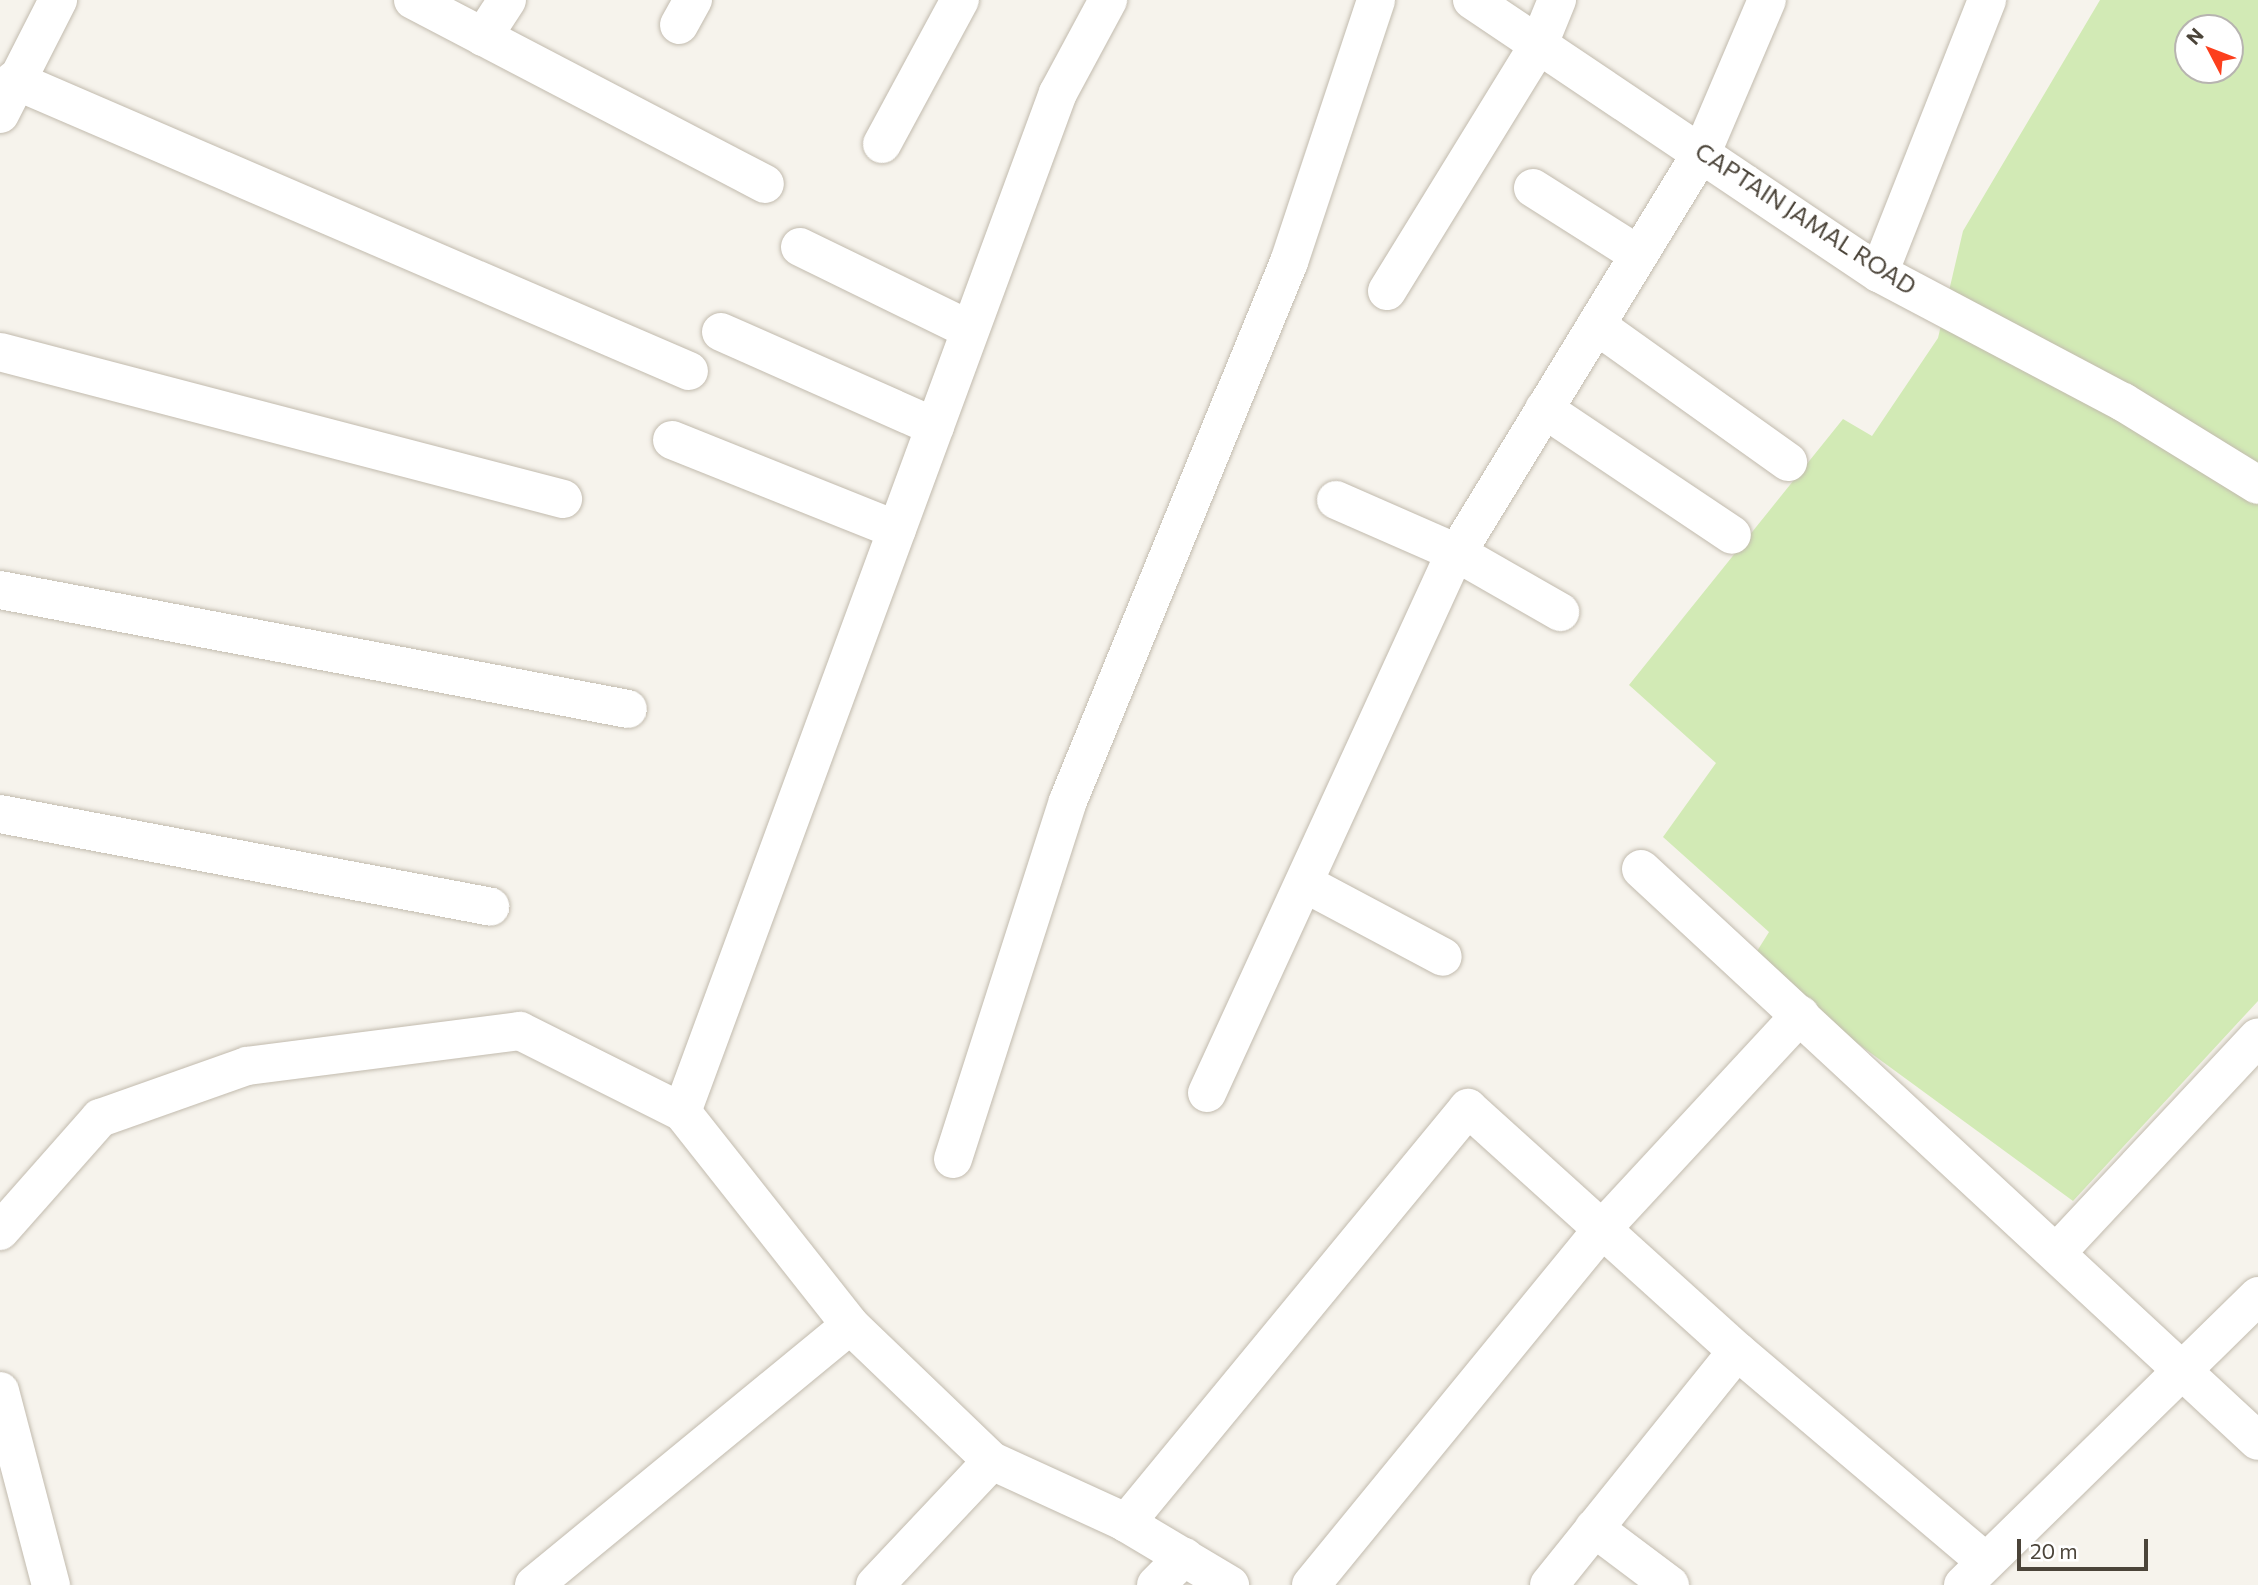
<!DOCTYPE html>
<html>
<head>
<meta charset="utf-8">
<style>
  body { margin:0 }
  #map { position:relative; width:2258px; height:1585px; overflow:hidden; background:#f6f3ec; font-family:Commissioner,sans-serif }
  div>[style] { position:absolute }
  .green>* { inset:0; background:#d2eab5 }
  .roads { filter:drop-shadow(0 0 2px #c2bbae) drop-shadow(0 0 2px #c2bbae) }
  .minor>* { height:38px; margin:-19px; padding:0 19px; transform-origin:19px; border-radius:19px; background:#fff }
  span { translate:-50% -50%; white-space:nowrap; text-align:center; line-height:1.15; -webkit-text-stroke:5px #fff; paint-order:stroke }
  .street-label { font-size:24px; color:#4b4439 }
  .north { position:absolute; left:2174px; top:14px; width:70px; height:70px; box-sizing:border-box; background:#fff; border:2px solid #b7b4b0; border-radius:50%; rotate:312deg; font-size:19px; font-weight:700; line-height:28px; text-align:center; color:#4b4439 }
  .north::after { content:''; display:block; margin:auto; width:24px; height:32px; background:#fc3f1d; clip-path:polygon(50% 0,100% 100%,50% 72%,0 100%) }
  .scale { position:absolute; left:2017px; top:1539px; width:131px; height:32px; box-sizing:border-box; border:4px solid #4b4439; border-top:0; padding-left:9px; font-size:21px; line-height:24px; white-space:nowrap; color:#4b4439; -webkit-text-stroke:5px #fff; paint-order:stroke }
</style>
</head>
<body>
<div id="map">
  <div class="green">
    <div style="clip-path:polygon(evenodd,2100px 0,2258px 0,2258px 1001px,2073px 1201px,1749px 964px,1769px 932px,1663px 837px,1716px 763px,1629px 685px,1843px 419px,1872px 436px,1938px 338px,1963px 231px,2100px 0,2188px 28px,2230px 28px,2230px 70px,2188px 70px,2188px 28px)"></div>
  </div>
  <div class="roads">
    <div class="minor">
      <div style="left:413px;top:0;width:397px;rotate:27.6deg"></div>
      <div style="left:1472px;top:0;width:490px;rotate:33.9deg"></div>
      <div style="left:1879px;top:273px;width:276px;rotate:27.9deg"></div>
      <div style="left:2123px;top:402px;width:158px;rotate:31.6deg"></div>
      <div style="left:679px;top:25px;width:29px;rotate:-61deg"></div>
      <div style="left:483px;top:37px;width:44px;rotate:-57deg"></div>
      <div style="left:14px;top:80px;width:735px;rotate:23.32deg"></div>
      <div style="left:0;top:114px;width:128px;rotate:-63deg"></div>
      <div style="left:882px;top:144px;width:164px;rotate:-61.6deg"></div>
      <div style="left:1533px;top:188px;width:125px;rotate:32.3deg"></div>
      <div style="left:800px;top:247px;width:189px;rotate:26deg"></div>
      <div style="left:1879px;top:273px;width:294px;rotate:-68.4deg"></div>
      <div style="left:1387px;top:291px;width:290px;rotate:-58.4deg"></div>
      <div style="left:1539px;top:44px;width:48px;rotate:-67.8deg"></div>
      <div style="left:1596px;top:325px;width:236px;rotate:35.5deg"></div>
      <div style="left:721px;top:332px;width:234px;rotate:23.9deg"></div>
      <div style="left:0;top:352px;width:582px;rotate:14.63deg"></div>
      <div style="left:1544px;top:409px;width:226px;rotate:33.8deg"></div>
      <div style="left:672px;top:440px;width:242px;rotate:21.8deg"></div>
      <div style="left:1336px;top:500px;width:132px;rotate:23.7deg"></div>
      <div style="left:1457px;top:553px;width:119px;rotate:29.8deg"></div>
      <div style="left:0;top:590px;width:639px;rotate:10.73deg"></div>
      <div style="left:0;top:814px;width:499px;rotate:10.7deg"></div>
      <div style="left:1641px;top:869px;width:841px;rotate:42.83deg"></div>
      <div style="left:1304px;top:883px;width:157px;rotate:28deg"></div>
      <div style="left:1207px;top:1093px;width:580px;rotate:-65.34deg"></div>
      <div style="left:1449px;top:566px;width:487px;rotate:-58.6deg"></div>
      <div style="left:1703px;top:150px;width:163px;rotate:-66.9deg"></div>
      <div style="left:682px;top:1112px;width:1086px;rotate:-69.75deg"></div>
      <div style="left:1058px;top:93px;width:106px;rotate:-61.7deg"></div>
      <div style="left:953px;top:1159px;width:376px;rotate:-72.2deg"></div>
      <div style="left:1068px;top:801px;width:583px;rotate:-67.71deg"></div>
      <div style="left:1289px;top:262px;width:276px;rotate:-71.6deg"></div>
      <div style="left:0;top:1231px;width:151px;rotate:-48.5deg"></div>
      <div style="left:100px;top:1118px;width:156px;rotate:-19.5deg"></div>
      <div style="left:247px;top:1066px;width:275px;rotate:-7.3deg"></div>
      <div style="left:520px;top:1031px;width:181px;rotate:26.6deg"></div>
      <div style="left:682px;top:1112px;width:271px;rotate:51.7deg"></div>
      <div style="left:850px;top:1325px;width:197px;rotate:43.8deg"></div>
      <div style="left:992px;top:1461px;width:142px;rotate:24.6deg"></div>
      <div style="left:1121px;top:1520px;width:127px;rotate:30.8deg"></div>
      <div style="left:2059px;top:1250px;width:291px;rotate:-46.9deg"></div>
      <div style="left:0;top:1391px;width:201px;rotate:75.3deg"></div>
      <div style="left:1126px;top:1523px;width:538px;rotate:-50.51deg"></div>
      <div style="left:1468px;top:1108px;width:363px;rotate:42.1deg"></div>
      <div style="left:1594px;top:1528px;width:95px;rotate:36.9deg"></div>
      <div style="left:534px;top:1585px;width:409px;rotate:-39.4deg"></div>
      <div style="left:875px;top:1585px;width:170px;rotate:-46.7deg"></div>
      <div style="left:1156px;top:1585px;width:40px;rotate:-45deg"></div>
      <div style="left:1311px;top:1585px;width:460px;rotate:-50.7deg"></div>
      <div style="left:1602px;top:1229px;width:292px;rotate:-47.2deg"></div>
      <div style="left:1549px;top:1585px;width:300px;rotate:-51.2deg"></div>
      <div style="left:1737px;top:1351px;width:326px;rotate:40.3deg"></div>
      <div style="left:1963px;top:1585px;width:413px;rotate:-44.4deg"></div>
    </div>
  </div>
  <div class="street-label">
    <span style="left:1806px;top:218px;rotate:33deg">CAPTAIN JAMAL ROAD</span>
  </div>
  <div class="north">N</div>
  <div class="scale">20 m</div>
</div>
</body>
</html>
